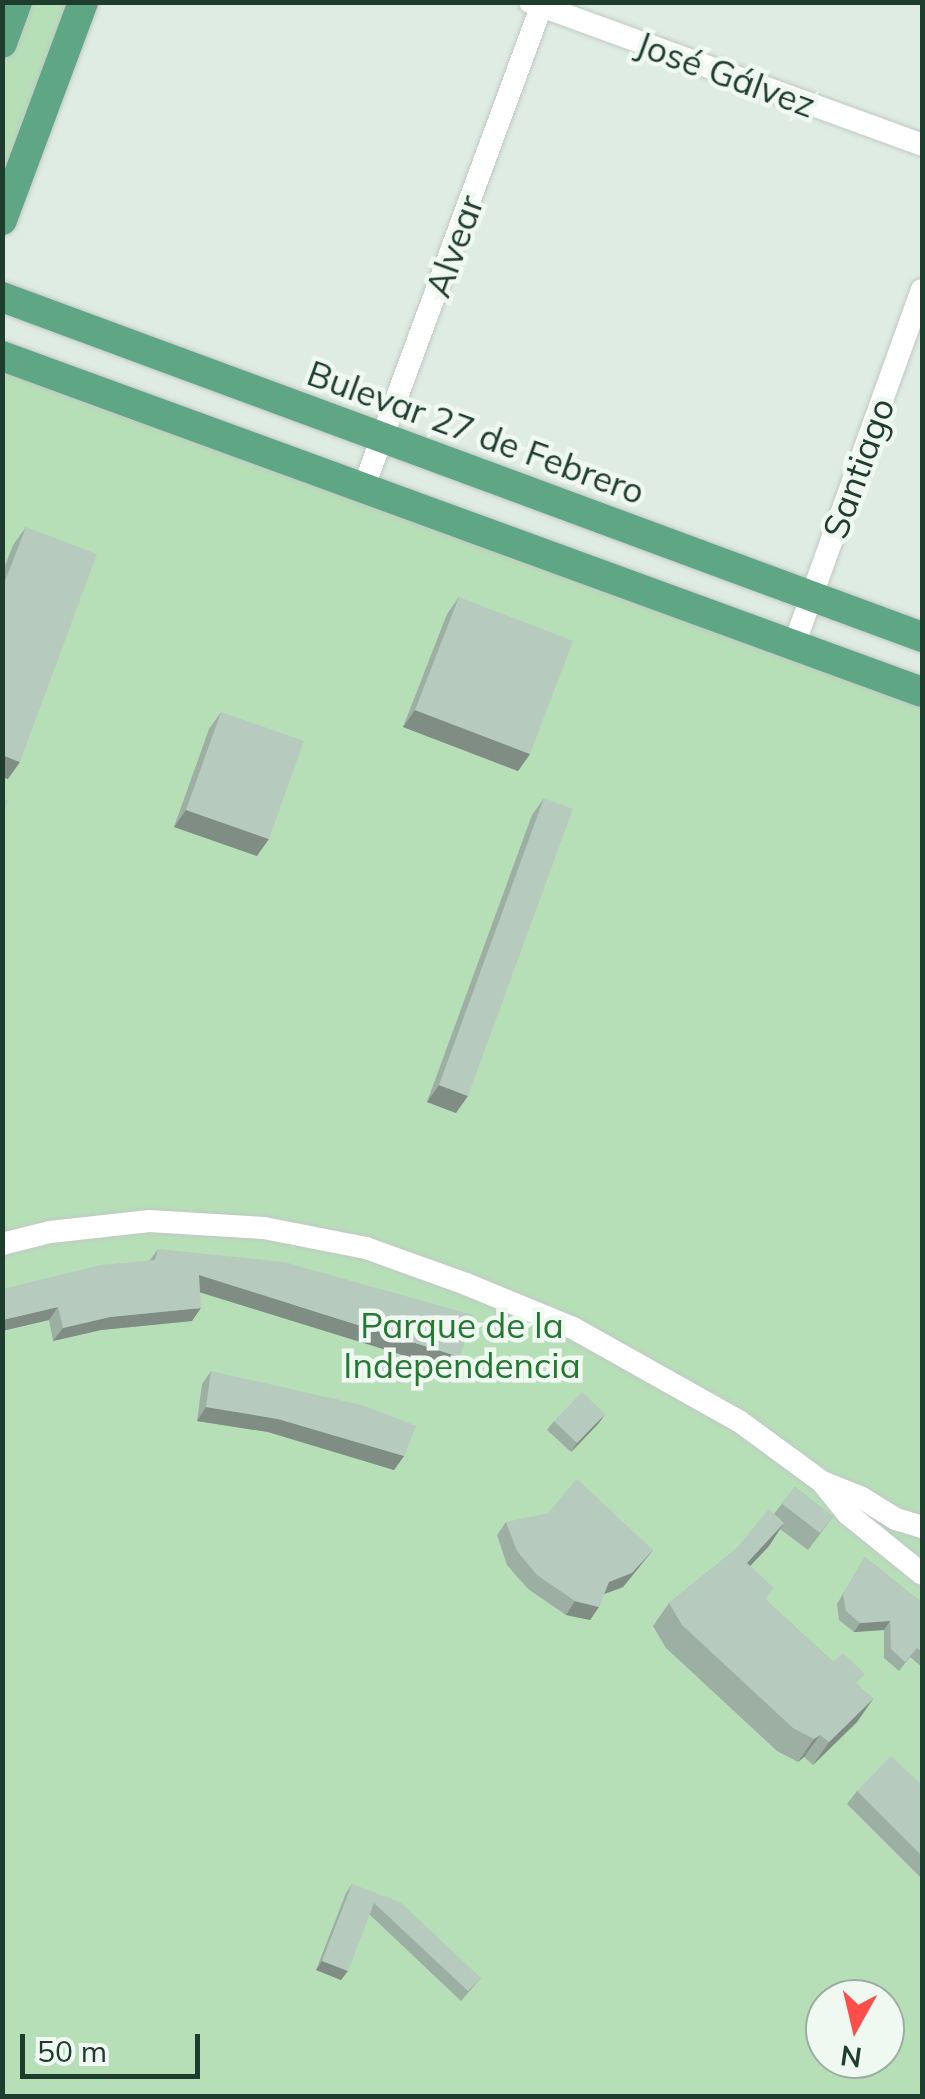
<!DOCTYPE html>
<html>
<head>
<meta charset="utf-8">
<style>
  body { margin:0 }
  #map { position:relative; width:925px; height:2099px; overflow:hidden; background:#dfece3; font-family:Mulish,sans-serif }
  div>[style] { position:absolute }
  .green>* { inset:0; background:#b6dfb7 }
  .roads { filter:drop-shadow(0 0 2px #c0c9c4) drop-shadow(0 0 2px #c0c9c4) }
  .street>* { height:22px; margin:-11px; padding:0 11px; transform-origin:11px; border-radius:11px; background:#fff }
  .primary>* { height:30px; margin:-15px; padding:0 15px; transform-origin:15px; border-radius:15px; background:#5fa684 }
  .wall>* { inset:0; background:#9daea3 }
  .shaded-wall>* { inset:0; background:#808d85 }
  .building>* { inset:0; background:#b7cabe }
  span { translate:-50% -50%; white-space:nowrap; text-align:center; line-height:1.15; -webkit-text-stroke:9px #f0f8f2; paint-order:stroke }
  .street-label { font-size:35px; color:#1e3d2e }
  .park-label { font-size:35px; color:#257832 }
  .frame { position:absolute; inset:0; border:5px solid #1e3d2e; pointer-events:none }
  .north { position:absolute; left:805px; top:1979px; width:100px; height:100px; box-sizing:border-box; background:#f0f8f2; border:2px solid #9cada4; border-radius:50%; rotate:188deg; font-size:28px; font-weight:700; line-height:40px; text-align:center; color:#1e3d2e }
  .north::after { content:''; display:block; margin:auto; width:35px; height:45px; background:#ff4e4a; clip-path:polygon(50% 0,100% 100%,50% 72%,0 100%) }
  .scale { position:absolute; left:20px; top:2034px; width:180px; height:45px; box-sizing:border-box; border:5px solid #1e3d2e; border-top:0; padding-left:12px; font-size:30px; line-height:35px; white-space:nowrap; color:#1e3d2e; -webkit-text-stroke:8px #f0f8f2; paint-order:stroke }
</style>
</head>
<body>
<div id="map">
  <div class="green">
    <div style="clip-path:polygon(17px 3px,83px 3px,3px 220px,3px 43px)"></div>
    <div style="clip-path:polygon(evenodd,3px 356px,922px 692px,922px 2096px,3px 2096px,3px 356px,825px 1999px,885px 1999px,885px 2059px,825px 2059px,825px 1999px)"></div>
  </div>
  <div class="roads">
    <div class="street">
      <div style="left:530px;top:2px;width:417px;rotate:20deg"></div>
      <div style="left:363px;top:489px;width:519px;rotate:-69.72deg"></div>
      <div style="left:794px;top:645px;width:377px;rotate:-70.2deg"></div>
      <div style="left:2px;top:1244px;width:49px;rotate:-14deg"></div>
      <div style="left:50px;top:1232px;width:100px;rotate:-6.3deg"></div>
      <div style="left:149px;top:1221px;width:115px;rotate:3.5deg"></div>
      <div style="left:264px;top:1228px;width:104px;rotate:11.1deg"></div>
      <div style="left:366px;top:1248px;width:106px;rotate:19.8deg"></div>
      <div style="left:466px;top:1284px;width:116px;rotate:22.4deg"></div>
      <div style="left:573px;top:1328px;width:190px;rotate:29.3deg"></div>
      <div style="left:739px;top:1421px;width:103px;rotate:36.3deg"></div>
      <div style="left:822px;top:1482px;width:41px;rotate:50.9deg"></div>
      <div style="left:848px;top:1514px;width:95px;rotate:39deg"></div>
      <div style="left:825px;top:1483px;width:40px;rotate:22deg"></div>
      <div style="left:862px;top:1498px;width:40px;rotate:32deg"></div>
      <div style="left:896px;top:1519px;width:27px;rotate:17deg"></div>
    </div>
    <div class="primary">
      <div style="left:2px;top:43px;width:44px;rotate:-69.9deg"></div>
      <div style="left:2px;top:220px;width:233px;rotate:-69.6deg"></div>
      <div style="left:2px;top:297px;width:981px;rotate:20.28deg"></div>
      <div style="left:2px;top:356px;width:979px;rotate:20.06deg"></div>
    </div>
  </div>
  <div class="wall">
    <div style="clip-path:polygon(26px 527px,8px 779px,2px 777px,2px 574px,13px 545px)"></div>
    <div style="clip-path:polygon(459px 597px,530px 754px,518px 771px,403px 727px,447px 614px)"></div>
    <div style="clip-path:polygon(221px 712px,257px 856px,174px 827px,209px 729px)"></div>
    <div style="clip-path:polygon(544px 798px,456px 1113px,427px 1102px,532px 815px)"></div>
    <div style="clip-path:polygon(158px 1249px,451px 1370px,200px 1292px,192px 1321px,101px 1330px,53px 1341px,49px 1320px,2px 1331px,150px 1260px)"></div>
    <div style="clip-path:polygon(211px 1371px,404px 1456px,394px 1470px,268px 1432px,197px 1421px,202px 1384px)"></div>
    <div style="clip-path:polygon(554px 1421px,599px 1423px,571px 1452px,547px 1430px)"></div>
    <div style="clip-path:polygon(795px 1487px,833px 1517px,808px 1550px,780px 1529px,769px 1546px,750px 1566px,766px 1600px,873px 1699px,857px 1722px,813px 1765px,804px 1757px,798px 1762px,777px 1751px,666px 1648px,653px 1626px,669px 1603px,735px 1550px,774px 1514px)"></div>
    <div style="clip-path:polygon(506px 1522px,653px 1550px,623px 1587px,604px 1594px,599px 1607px,590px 1620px,566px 1615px,528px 1589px,507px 1565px,497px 1535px)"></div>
    <div style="clip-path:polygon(865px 1557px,922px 1603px,922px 1667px,910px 1657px,899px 1671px,884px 1658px,884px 1630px,854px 1632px,839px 1620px,837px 1604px)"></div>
    <div style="clip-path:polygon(922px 1785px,922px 1879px,847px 1804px,857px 1791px)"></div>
    <div style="clip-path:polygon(352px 1884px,481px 1978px,461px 2001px,369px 1914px,341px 1980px,316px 1970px,346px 1893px)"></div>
  </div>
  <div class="shaded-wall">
    <div style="clip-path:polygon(415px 710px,530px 754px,518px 771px,403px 727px)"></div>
    <div style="clip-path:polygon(2px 755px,20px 762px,8px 779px,2px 777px)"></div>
    <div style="clip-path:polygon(186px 810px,269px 839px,257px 856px,174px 827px)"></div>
    <div style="clip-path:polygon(439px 1085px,468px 1096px,456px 1113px,427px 1102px)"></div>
    <div style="clip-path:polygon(199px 1275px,460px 1357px,451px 1370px,189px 1289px)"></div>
    <div style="clip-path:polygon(58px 1307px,49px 1320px,2px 1331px,2px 1320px)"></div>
    <div style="clip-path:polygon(201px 1308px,192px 1321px,101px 1330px,53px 1341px,63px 1328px,110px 1317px)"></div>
    <div style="clip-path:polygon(206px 1407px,278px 1419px,404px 1456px,394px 1470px,268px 1432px,197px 1421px)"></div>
    <div style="clip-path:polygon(605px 1414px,599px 1423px,571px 1452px,577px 1443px)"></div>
    <div style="clip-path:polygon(784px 1523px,769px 1546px,731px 1586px,747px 1563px)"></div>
    <div style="clip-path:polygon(653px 1550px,623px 1587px,599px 1596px,609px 1582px)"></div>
    <div style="clip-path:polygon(575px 1601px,599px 1607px,590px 1620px,566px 1615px)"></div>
    <div style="clip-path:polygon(890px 1621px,884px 1630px,854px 1632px,860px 1623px)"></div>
    <div style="clip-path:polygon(873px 1699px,857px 1722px,813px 1765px,829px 1742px)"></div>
    <div style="clip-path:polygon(820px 1735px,804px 1757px,798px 1762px,814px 1739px)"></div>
    <div style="clip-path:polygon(322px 1961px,348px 1971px,341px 1980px,316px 1970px)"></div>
  </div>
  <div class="building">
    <div style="clip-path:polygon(26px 527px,97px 554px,20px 762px,2px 755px,2px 589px)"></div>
    <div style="clip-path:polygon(459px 597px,573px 641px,530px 754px,415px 710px)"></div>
    <div style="clip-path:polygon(221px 712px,304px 741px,269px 839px,186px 810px)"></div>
    <div style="clip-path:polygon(2px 798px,8px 801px,2px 816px)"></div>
    <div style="clip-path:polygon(544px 798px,573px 809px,468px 1096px,439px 1085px)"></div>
    <div style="clip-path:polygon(158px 1249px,284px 1262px,473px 1315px,460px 1357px,199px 1275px,201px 1308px,110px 1317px,63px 1328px,58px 1307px,2px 1320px,2px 1289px,101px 1265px,155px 1260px)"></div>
    <div style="clip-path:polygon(211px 1371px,362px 1405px,416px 1426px,404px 1456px,278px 1419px,206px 1407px)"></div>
    <div style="clip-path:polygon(582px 1392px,605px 1414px,577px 1443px,554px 1421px)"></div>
    <div style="clip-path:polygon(577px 1479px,653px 1550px,632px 1573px,609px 1582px,599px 1607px,575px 1601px,537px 1575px,517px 1551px,506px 1522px,548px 1513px)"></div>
    <div style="clip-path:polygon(795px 1487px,833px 1517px,820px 1533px,781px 1503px)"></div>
    <div style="clip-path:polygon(769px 1509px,784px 1523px,747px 1563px,774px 1588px,765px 1599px,833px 1662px,843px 1653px,865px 1674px,856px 1683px,873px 1699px,829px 1742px,820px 1735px,814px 1739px,793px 1728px,682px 1625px,669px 1603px,735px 1550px)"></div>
    <div style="clip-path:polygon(865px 1557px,922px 1603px,922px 1652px,917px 1648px,905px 1662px,891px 1649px,890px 1621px,860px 1623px,846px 1611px,843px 1594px)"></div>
    <div style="clip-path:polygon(891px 1756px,922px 1785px,922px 1856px,857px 1791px)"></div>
    <div style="clip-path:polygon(352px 1884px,400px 1902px,481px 1978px,468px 1991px,374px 1903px,348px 1971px,322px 1961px)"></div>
  </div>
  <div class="street-label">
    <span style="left:726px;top:74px;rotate:20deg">José Gálvez</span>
    <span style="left:454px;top:246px;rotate:-70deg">Alvear</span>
    <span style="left:476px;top:432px;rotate:20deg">Bulevar 27 de Febrero</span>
    <span style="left:858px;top:468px;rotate:-70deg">Santiago</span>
  </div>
  <div class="park-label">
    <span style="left:462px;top:1345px">Parque de la<br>Independencia</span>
  </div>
  <div class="frame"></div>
  <div class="north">N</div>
  <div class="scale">50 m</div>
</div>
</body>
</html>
